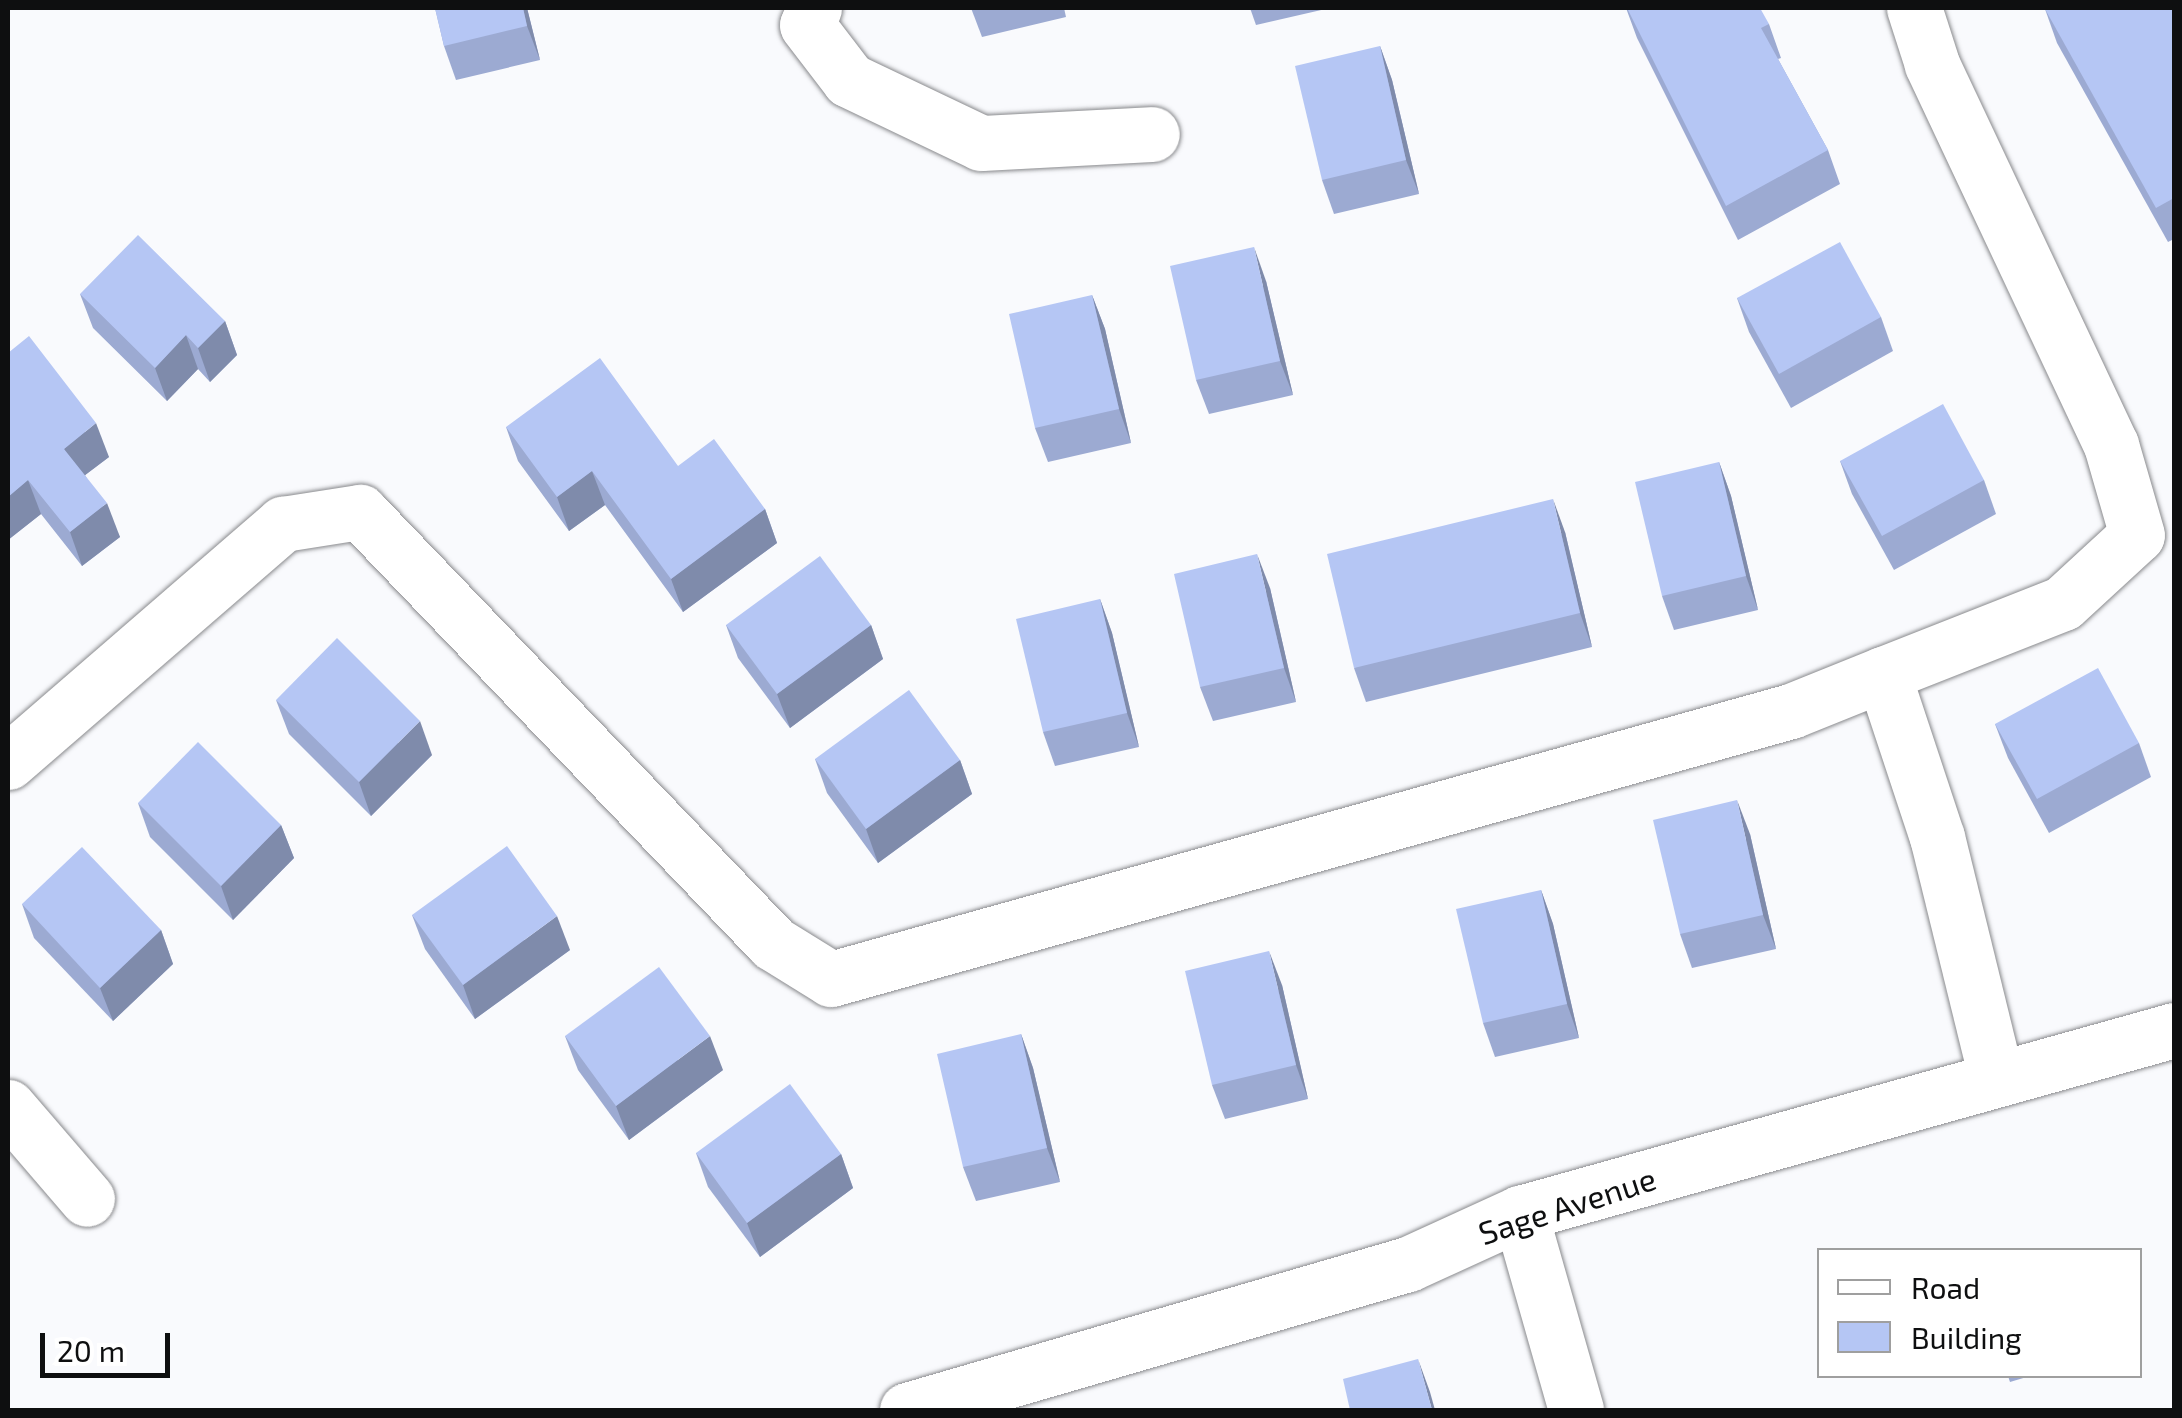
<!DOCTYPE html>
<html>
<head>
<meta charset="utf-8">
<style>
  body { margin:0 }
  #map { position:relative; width:2182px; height:1418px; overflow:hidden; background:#f9fafd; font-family:"Exo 2",sans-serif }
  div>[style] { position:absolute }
  .roads { filter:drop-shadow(0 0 2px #898a8d) drop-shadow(0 0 2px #898a8d) }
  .minor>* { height:55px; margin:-27.5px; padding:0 27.5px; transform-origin:27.5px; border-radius:27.5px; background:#fff }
  .wall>* { inset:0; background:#9caad2 }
  .shaded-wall>* { inset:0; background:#7f8bab }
  .building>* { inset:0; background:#b5c6f4 }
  span { translate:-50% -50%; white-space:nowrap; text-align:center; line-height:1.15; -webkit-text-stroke:8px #fff; paint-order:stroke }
  .street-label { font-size:32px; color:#0e0f10 }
  .frame { position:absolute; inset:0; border:10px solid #0e0f10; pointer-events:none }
  .legend { position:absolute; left:1817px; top:1248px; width:325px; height:130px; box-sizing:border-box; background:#fff; border:2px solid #9f9f9f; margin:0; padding:12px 18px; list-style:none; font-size:30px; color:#0e0f10 }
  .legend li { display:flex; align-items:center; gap:20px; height:50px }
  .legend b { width:50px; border:2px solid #9f9f9f }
  .scale { position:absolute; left:40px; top:1333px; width:130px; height:45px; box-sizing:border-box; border:5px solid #0e0f10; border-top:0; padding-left:12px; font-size:30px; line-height:35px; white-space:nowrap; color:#0e0f10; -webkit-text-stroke:8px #fff; paint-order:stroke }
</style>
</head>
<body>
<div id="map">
  <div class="roads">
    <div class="minor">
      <div style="left:814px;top:8px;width:18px;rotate:112deg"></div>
      <div style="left:807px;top:25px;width:69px;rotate:52.6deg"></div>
      <div style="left:849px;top:80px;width:146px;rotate:25.5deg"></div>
      <div style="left:981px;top:143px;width:171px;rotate:-3deg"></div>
      <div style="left:1883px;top:674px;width:172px;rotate:71.7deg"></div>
      <div style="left:1937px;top:837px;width:248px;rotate:76.2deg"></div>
      <div style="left:8px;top:762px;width:364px;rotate:-40.9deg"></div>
      <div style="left:283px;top:524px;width:78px;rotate:-8.9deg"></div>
      <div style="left:360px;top:512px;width:597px;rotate:46.22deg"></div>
      <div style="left:773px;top:943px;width:68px;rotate:31.8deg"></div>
      <div style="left:831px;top:979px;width:997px;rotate:-15.6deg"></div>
      <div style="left:1791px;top:711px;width:99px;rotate:-21.9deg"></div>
      <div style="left:1883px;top:674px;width:193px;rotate:-21.5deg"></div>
      <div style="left:2063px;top:603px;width:100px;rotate:-42.6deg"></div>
      <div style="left:2137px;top:535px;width:94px;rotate:-106.1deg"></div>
      <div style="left:2111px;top:445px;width:421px;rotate:-115.2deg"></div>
      <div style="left:1932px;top:64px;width:59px;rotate:-107.8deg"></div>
      <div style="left:8px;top:1107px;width:121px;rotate:49.3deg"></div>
      <div style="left:1520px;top:1213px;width:205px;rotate:74.1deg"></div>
      <div style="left:907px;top:1410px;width:522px;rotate:-16.25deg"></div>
      <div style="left:1408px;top:1264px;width:123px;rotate:-24.5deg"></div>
      <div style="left:1520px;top:1213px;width:679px;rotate:-15.63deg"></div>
    </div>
  </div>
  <div class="wall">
    <div style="clip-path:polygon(435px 8px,527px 8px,540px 60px,456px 80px,444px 46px)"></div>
    <div style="clip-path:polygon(971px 8px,1064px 8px,1066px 17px,982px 37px)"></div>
    <div style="clip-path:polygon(1250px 8px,1330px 8px,1256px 25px)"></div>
    <div style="clip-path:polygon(1626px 8px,1769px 24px,1781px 58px,1778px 59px,1828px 150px,1840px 184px,1738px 240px,1637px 38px)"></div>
    <div style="clip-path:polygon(2174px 8px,2174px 239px,2168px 242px,2057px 43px,2045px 9px)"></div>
    <div style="clip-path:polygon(1380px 46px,1392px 80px,1419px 194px,1334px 214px,1322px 180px)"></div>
    <div style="clip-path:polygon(1266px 281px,1293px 395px,1209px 414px,1196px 380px)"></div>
    <div style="clip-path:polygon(80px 294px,225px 321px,237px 355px,210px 382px,198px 369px,167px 401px,93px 328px)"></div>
    <div style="clip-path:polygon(1092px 295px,1105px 329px,1131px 443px,1048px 462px,1035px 428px)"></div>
    <div style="clip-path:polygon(1737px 298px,1881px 317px,1893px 351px,1791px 408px,1749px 332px)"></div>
    <div style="clip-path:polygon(8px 353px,109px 457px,85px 475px,120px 537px,82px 566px,41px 514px,8px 540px)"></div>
    <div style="clip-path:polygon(506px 427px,678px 466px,765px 509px,777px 543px,683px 612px,605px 505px,569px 531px,518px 461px)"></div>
    <div style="clip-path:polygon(1840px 461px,1984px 480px,1996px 514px,1894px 570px,1852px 494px)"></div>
    <div style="clip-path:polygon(1719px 462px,1731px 496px,1758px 610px,1674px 630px,1662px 596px)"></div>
    <div style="clip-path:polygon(1565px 532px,1592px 647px,1366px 702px,1354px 668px)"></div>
    <div style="clip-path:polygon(1270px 588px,1296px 702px,1213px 721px,1200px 687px)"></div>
    <div style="clip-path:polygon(1100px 599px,1112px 633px,1139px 747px,1055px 766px,1043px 732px)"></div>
    <div style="clip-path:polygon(726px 625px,871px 625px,883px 659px,790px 728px,738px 658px)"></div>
    <div style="clip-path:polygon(276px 700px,432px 755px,371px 816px,289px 734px)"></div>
    <div style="clip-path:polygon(1995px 724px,2139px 743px,2151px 777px,2049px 833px,2008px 758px)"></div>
    <div style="clip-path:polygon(815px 759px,960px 760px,972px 794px,878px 863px,827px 793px)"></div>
    <div style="clip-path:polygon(138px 803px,281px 825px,294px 858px,233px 920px,150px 837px)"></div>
    <div style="clip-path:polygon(1750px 834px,1776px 949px,1692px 968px,1680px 934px)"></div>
    <div style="clip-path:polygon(1541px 890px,1553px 924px,1579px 1038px,1495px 1057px,1483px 1023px)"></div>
    <div style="clip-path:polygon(22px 904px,161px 930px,173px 964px,113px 1021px,34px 938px)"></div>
    <div style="clip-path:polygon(412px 915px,570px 950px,475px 1019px,425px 949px)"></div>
    <div style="clip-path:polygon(1282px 985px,1308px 1099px,1225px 1119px,1212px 1085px)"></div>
    <div style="clip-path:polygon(1021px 1034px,1033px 1068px,1060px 1182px,976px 1201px,963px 1167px)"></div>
    <div style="clip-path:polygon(565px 1036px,723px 1070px,629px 1140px,578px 1070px)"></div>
    <div style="clip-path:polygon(696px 1153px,841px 1154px,853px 1188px,760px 1257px,708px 1187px)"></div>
    <div style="clip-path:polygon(2008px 1376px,2030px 1376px,2010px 1382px)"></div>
  </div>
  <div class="shaded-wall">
    <div style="clip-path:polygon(523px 8px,527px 8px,540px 60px,527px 26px)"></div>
    <div style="clip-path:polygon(1380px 46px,1392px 80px,1419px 194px,1406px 160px)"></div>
    <div style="clip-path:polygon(1254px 247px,1266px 281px,1293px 395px,1280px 361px)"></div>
    <div style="clip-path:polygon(1092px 295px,1105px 329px,1131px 443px,1119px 409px)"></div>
    <div style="clip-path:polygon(225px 321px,237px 355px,210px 382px,198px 348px)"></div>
    <div style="clip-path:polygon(186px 335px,198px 369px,167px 401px,155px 368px)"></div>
    <div style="clip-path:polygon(96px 423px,109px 457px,76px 482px,64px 449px)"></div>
    <div style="clip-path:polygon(1719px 462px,1731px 496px,1758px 610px,1746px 576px)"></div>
    <div style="clip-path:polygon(592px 471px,605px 505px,569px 531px,557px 497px)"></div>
    <div style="clip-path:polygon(28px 480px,41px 514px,8px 540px,8px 497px)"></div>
    <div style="clip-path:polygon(1553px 499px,1565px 532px,1592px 647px,1580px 613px)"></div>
    <div style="clip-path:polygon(107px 503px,120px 537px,82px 566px,70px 532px)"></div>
    <div style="clip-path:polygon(765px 509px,777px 543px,683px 612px,671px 579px)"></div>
    <div style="clip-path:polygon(1257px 554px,1270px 588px,1296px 702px,1284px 668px)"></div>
    <div style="clip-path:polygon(1100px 599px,1112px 633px,1139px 747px,1127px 713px)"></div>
    <div style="clip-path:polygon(871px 625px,883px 659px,790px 728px,777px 694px)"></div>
    <div style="clip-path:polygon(420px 721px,432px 755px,371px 816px,359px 782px)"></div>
    <div style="clip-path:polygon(960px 760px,972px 794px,878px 863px,866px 829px)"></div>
    <div style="clip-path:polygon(1737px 800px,1750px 834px,1776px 949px,1763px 915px)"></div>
    <div style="clip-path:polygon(281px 825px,294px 858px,233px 920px,221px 886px)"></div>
    <div style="clip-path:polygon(1541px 890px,1553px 924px,1579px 1038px,1567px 1004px)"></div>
    <div style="clip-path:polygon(557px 916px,570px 950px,475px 1019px,463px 985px)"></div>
    <div style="clip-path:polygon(161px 930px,173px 964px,113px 1021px,100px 988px)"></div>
    <div style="clip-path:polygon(1269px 951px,1282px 985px,1308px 1099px,1296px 1065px)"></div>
    <div style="clip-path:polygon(1021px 1034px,1033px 1068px,1060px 1182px,1047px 1148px)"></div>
    <div style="clip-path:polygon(710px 1036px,723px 1070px,629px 1140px,616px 1106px)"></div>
    <div style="clip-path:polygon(841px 1154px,853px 1188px,760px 1257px,747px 1223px)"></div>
    <div style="clip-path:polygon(1418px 1359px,1430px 1392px,1435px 1410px,1432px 1410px)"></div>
  </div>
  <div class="building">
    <div style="clip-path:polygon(435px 8px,523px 8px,527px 26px,444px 46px)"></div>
    <div style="clip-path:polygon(1627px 8px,1760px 8px,1769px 24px,1761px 28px,1828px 150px,1726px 206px)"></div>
    <div style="clip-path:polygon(2048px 8px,2174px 8px,2174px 198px,2156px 208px,2045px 9px)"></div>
    <div style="clip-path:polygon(1380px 46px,1406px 160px,1322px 180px,1295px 66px)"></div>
    <div style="clip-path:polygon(138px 235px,225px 321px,198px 348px,186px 335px,155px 368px,80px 294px)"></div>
    <div style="clip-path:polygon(1840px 242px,1881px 317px,1779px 374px,1737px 298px)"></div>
    <div style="clip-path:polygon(1254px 247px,1280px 361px,1196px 380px,1170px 266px)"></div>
    <div style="clip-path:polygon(1092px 295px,1119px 409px,1035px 428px,1009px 314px)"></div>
    <div style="clip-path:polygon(29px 336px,96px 423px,64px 449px,107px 503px,70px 532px,28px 480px,8px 497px,8px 353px)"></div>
    <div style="clip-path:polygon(600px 358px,678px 466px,714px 439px,765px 509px,671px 579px,592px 471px,557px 497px,506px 427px)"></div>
    <div style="clip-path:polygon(1943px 404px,1984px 480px,1882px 536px,1840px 461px)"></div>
    <div style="clip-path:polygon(1719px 462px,1746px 576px,1662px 596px,1635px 482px)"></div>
    <div style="clip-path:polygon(1553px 499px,1580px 613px,1354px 668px,1327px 554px)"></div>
    <div style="clip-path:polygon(1257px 554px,1284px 668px,1200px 687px,1174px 574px)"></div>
    <div style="clip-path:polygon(820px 556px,871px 625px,777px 694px,726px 625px)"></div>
    <div style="clip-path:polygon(1100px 599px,1127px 713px,1043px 732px,1016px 619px)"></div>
    <div style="clip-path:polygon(337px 638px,420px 721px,359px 782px,276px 700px)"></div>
    <div style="clip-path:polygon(2098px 668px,2139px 743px,2037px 799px,1995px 724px)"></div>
    <div style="clip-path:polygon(909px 690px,960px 760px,866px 829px,815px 759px)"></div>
    <div style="clip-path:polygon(198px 742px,281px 825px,221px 886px,138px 803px)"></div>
    <div style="clip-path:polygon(1737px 800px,1763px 915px,1680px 934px,1653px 820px)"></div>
    <div style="clip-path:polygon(507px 846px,557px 916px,463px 985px,412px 915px)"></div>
    <div style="clip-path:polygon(82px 847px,161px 930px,100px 988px,22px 904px)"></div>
    <div style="clip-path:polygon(1541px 890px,1567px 1004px,1483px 1023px,1456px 909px)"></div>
    <div style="clip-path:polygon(1269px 951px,1296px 1065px,1212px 1085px,1185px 971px)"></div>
    <div style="clip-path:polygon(659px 967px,710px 1036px,616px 1106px,565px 1036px)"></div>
    <div style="clip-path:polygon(1021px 1034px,1047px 1148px,963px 1167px,937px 1054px)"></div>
    <div style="clip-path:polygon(790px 1084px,841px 1154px,747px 1223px,696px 1153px)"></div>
    <div style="clip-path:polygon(1418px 1359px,1432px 1410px,1350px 1410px,1343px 1379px)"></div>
  </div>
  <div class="street-label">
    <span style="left:1567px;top:1205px;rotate:-18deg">Sage Avenue</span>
  </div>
  <div class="frame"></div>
  <ul class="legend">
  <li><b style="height:12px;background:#fff"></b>Road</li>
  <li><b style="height:28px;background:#b5c6f4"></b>Building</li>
  </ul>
  <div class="scale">20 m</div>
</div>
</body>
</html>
